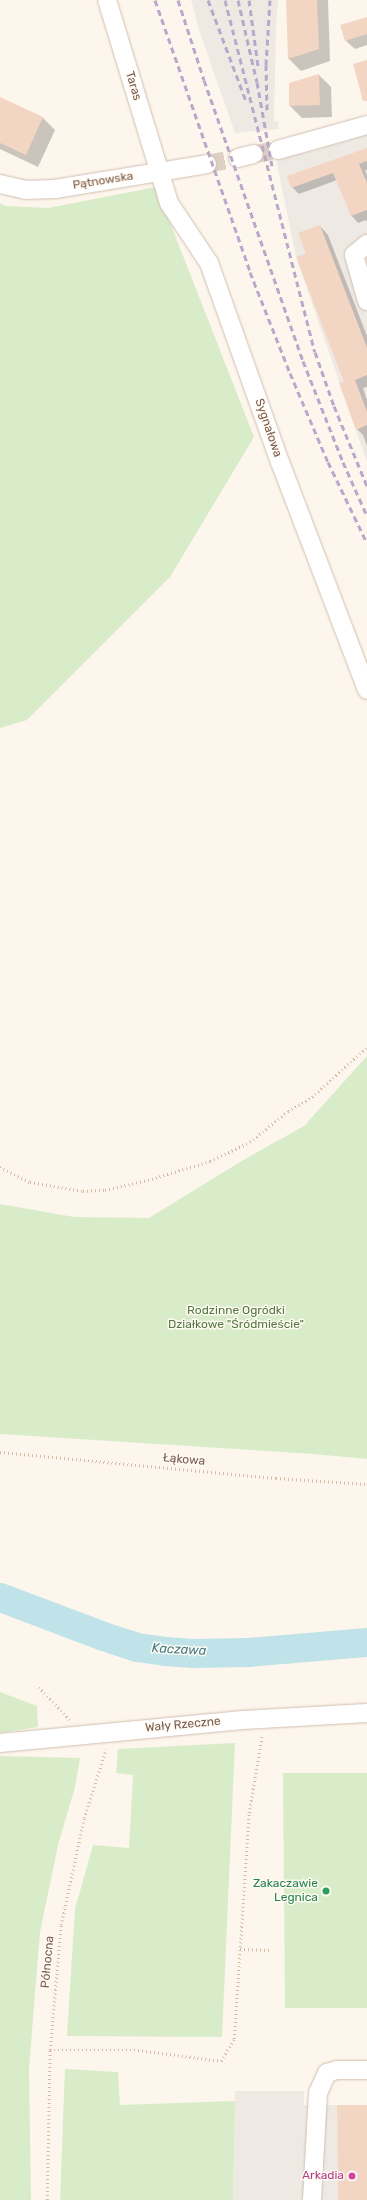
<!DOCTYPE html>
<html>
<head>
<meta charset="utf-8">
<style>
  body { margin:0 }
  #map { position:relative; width:367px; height:2200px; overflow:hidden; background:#fdf6ec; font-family:Rubik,sans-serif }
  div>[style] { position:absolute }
  .industrial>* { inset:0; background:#efe9e4 }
  .green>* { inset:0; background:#d8ecc9 }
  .shadow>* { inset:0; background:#0003 }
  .river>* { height:29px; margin:-14.5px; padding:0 14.5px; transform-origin:14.5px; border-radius:14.5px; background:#bfe3e8 }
  .building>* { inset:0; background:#f3d5c3 }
  .minor-tunnel>* { height:18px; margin-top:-9px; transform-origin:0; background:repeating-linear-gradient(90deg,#dcd0c4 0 18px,transparent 0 27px) }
  .path>* { height:2.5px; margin-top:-1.25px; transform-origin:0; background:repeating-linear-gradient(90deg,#d9b8a5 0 1px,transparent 0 4px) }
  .roads { filter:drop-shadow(0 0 1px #d1beb0) drop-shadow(0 0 1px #d1beb0) }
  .minor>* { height:18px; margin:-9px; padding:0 9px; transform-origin:9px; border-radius:9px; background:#fff }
  .rail>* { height:3px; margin-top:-1.5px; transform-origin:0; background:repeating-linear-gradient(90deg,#b9a8c9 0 6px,transparent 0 10px) }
  .dots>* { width:11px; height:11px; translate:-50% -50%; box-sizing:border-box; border:2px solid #fffaf3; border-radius:50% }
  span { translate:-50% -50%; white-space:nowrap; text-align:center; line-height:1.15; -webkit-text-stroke:3px #fffaf3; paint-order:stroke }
  .street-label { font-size:12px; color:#7a5c4d }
  .park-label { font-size:12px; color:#537a41 }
  .leisure-label { font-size:12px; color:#27864d }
  .right { translate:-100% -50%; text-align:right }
  .hotel-label { font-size:12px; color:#b23c85 }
  .water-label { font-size:13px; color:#437c86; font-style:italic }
</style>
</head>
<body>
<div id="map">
  <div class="industrial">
    <div style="clip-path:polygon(191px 0,278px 0,276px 30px,274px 121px,278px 121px,279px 129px,235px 133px,200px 33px)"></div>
    <div style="clip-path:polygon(367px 134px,367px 462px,296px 257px,276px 159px,317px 150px)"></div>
    <div style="clip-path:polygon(235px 2091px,304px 2091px,304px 2105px,337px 2105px,338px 2200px,233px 2200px)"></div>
  </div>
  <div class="green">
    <div style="clip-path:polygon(156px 187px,254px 437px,170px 577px,27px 720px,0 728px,0 203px,6px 206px,48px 208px)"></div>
    <div style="clip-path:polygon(367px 1056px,367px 1459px,314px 1454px,0 1434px,0 1204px,74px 1217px,149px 1218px,245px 1159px,304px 1126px)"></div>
    <div style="clip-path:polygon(0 1692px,37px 1706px,38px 1727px,0 1733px)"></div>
    <div style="clip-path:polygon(235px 1743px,222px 2037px,67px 2036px,75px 1909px,93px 1845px,129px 1848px,133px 1775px,116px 1773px,118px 1749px)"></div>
    <div style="clip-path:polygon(0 1756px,80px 1758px,75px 1787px,58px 1845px,40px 1932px,29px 2068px,31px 2200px,0 2200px)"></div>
    <div style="clip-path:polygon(283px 1773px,367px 1773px,367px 2008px,285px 2008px)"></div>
    <div style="clip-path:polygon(65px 2069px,118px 2072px,120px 2105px,235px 2101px,233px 2200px,60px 2200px)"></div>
  </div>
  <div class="shadow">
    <div style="clip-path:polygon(287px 0,328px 0,330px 61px,301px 71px,289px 59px)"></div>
    <div style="clip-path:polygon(367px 18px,367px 45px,355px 49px,346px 41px)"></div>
    <div style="clip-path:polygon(319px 75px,331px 87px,332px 117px,302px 118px,290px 106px,290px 84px)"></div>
    <div style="clip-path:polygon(0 98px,43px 118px,55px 130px,38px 167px,0 149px)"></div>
    <div style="clip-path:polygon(367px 149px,367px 170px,365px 170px,367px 175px,367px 222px,366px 220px,358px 223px,352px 216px,337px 180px,299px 194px,292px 187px)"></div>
    <div style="clip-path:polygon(320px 226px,328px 235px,367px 336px,367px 387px,363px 388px,367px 400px,367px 446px,363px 435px,357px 429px,345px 382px,307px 254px)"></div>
  </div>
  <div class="river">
    <div style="left:0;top:1597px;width:110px;rotate:20.7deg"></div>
    <div style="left:103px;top:1636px;width:36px;rotate:18deg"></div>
    <div style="left:137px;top:1647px;width:28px;rotate:8deg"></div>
    <div style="left:165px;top:1651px;width:28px;rotate:4deg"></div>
    <div style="left:193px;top:1653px;width:55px;rotate:-1deg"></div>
    <div style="left:248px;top:1652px;width:119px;rotate:-4.8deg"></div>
  </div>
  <div class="building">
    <div style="clip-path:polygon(286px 0,317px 0,319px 49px,288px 59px)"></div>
    <div style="clip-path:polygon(367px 17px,367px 34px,345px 41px,340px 25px)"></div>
    <div style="clip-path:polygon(367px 60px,367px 101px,363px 101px,353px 64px)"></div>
    <div style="clip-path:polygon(319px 74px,320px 105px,289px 106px,289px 83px)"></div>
    <div style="clip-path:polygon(0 97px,43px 117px,26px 155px,0 143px)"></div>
    <div style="clip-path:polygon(367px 148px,367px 161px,359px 164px,367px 183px,367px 210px,351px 216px,333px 173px,291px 188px,287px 176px)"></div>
    <div style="clip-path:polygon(320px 225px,367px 348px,367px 375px,355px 380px,367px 412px,367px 425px,356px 430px,339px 383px,344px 382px,296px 257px,306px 254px,298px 233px)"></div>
    <div style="clip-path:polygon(337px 2105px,367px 2105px,367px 2200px,338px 2200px)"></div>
  </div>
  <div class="minor-tunnel">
    <div style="left:254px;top:154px;width:24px;rotate:-9deg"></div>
    <div style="left:207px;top:164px;width:32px;rotate:-11deg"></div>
  </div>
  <div class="path">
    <div style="left:0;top:1167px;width:34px;rotate:27deg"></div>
    <div style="left:30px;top:1182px;width:54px;rotate:9.6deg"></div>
    <div style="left:83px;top:1191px;width:22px;rotate:-3deg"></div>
    <div style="left:105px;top:1190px;width:44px;rotate:-13.1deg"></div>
    <div style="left:148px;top:1180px;width:65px;rotate:-17deg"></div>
    <div style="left:210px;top:1161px;width:44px;rotate:-25.4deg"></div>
    <div style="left:250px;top:1142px;width:49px;rotate:-39.2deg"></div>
    <div style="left:288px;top:1111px;width:28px;rotate:-30deg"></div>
    <div style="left:312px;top:1097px;width:74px;rotate:-42.3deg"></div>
    <div style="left:0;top:1452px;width:277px;rotate:5.4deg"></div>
    <div style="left:276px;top:1478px;width:91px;rotate:3.8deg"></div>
    <div style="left:39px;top:1687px;width:45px;rotate:46.8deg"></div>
    <div style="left:240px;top:1949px;width:30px;rotate:2deg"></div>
    <div style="left:50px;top:2050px;width:88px"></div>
    <div style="left:138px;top:2050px;width:84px;rotate:7.5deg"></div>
    <div style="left:221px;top:2061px;width:26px;rotate:-59deg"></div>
    <div style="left:234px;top:2039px;width:226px;rotate:-86.2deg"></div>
    <div style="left:249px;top:1813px;width:79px;rotate:-80.5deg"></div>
    <div style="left:47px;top:2200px;width:150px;rotate:-88.9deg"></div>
    <div style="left:50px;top:2050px;width:125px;rotate:-85deg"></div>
    <div style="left:61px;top:1925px;width:109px;rotate:-77.9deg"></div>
    <div style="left:84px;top:1818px;width:72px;rotate:-72.3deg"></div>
  </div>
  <div class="roads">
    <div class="minor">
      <div style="left:107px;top:0;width:212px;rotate:73deg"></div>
      <div style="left:169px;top:203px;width:72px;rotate:56.3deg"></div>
      <div style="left:209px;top:263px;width:211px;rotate:70.4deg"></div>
      <div style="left:280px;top:462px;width:244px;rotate:69.1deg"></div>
      <div style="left:278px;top:150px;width:92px;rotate:-15.7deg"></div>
      <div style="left:238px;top:158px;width:16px;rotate:-14deg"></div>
      <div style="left:0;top:184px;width:26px;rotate:13deg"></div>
      <div style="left:25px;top:190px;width:30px;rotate:-2deg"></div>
      <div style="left:55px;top:189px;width:154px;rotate:-9.3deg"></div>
      <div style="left:367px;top:244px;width:17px;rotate:140deg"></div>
      <div style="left:354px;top:255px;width:48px;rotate:74.2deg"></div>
      <div style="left:0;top:1743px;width:244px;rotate:-5.4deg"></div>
      <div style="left:243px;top:1720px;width:124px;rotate:-3.2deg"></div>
      <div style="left:312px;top:2200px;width:107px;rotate:-86.8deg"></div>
      <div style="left:318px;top:2093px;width:22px;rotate:-66deg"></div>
      <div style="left:327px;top:2073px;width:10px;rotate:-17deg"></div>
      <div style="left:337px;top:2070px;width:30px"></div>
    </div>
  </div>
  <div class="rail">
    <div style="left:155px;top:0;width:288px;rotate:70.7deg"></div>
    <div style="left:250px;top:272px;width:109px;rotate:68.4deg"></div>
    <div style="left:290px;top:373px;width:97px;rotate:66.9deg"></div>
    <div style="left:328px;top:462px;width:90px;rotate:64.3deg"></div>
    <div style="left:178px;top:0;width:84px;rotate:72deg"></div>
    <div style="left:204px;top:80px;width:298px;rotate:70.6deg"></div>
    <div style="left:303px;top:361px;width:109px;rotate:68.4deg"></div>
    <div style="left:343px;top:462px;width:59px;rotate:66deg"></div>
    <div style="left:208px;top:0;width:108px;rotate:69.4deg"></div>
    <div style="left:225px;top:0;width:363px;rotate:75.7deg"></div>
    <div style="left:315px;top:352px;width:57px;rotate:70.6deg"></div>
    <div style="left:334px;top:406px;width:87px;rotate:67.6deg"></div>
    <div style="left:238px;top:0;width:84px;rotate:77deg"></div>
    <div style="left:257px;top:82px;width:85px;rotate:79.9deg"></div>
    <div style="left:249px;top:0;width:67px;rotate:82.2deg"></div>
    <div style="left:267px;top:110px;width:45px;rotate:-91.3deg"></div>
    <div style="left:266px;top:65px;width:65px;rotate:-86.5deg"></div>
  </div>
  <div class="dots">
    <div style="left:326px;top:1891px;background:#2e9e5b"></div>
    <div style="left:352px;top:2176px;background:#d1479c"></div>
  </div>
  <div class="street-label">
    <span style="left:133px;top:86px;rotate:73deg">Taras</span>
    <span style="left:103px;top:181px;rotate:-9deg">Pątnowska</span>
    <span style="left:268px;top:428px;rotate:71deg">Sygnałowa</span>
    <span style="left:184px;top:1460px;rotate:5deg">Łąkowa</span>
    <span style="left:183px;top:1725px;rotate:-5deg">Wały Rzeczne</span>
    <span style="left:48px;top:1962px;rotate:-85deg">Północna</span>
  </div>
  <div class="park-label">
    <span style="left:236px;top:1318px">Rodzinne Ogródki<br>Działkowe "Śródmieście"</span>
  </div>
  <div class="leisure-label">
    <span class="right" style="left:318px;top:1891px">Zakaczawie<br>Legnica</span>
  </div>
  <div class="hotel-label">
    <span class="right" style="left:344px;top:2176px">Arkadia</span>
  </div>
  <div class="water-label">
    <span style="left:179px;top:1650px;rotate:3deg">Kaczawa</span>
  </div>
</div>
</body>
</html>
